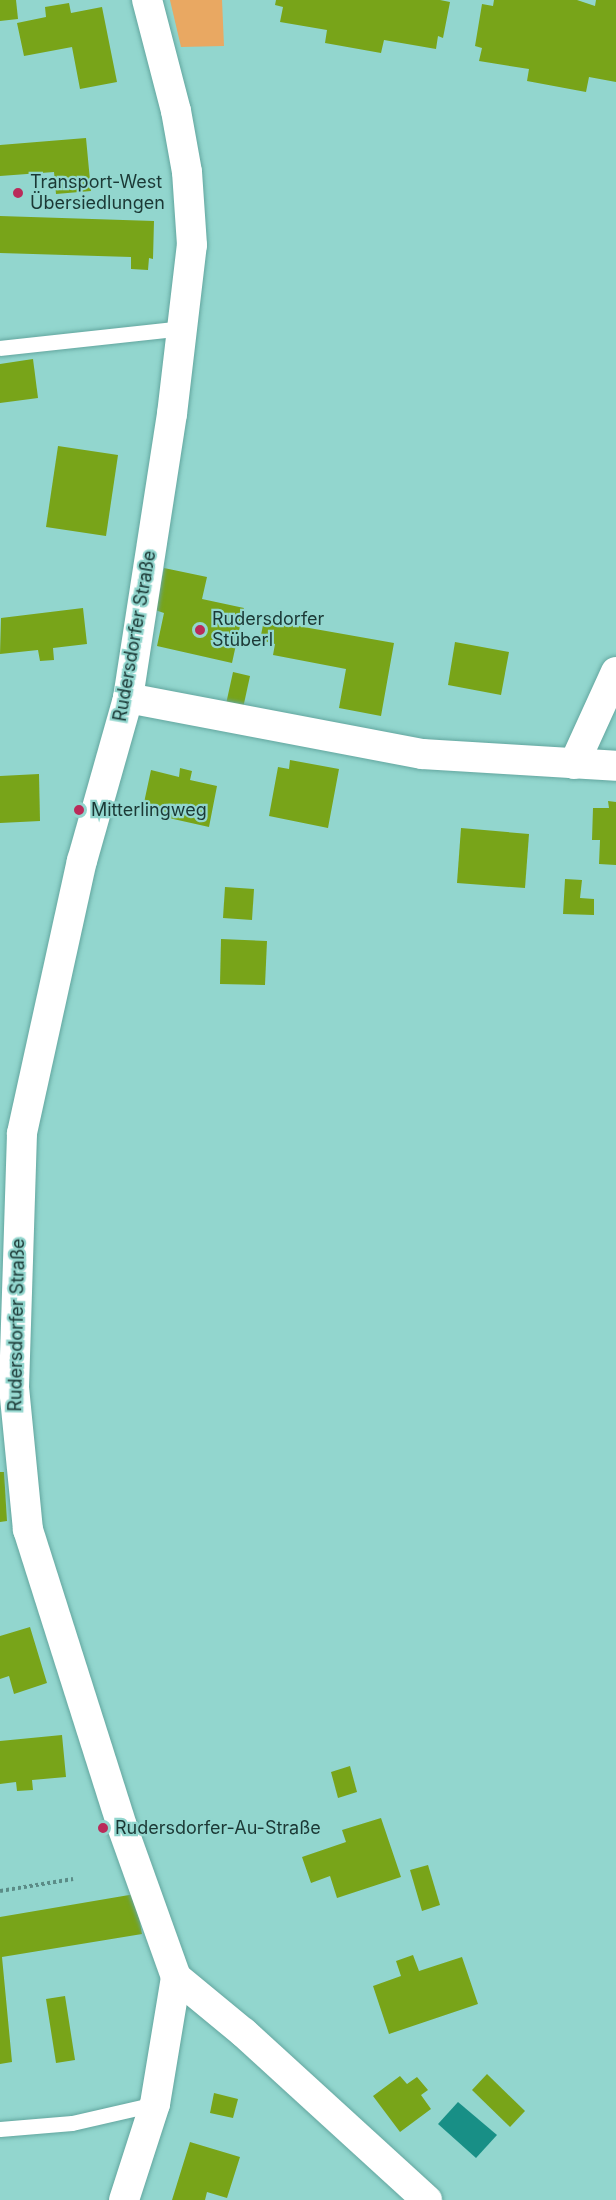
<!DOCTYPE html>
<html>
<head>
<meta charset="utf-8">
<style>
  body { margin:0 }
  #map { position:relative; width:616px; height:2200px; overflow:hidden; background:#92d6ce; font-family:Inter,sans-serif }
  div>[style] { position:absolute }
  .green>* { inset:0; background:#e9a862 }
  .water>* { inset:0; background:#188f86 }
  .building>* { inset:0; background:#78a419 }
  .path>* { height:4px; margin-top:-2px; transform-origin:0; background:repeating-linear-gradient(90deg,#5b8c87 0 3px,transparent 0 6px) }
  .roads { filter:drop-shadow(0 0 2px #63a69f) drop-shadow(0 0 2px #63a69f) }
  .lane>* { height:15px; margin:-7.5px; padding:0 7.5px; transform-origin:7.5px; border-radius:7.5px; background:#fff }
  .street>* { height:30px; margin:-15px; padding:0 15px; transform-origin:15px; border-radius:15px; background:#fff }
  .dots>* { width:16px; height:16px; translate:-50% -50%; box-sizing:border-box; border:3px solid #92d6ce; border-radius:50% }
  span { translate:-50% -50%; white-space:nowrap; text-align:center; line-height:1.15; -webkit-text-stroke:4.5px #92d6ce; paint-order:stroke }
  .poi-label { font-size:18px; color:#1b3835 }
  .left { translate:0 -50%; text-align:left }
  .street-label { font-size:18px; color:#1b3835 }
</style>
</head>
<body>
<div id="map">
  <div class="green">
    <div style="clip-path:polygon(170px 0,222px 0,224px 46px,181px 47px)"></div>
  </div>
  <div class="water">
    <div style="clip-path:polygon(458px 2102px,497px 2135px,476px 2158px,438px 2124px)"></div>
  </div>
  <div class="building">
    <div style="clip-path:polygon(0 0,16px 0,18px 19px,0 21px)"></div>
    <div style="clip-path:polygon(276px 0,440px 0,450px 2px,443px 38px,438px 36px,436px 49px,384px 40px,381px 53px,325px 43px,327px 30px,280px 22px,283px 7px,275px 5px)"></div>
    <div style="clip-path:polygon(494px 0,577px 0,595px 6px,596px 0,616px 0,616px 82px,589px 77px,586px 92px,527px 81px,529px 69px,479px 61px,482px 48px,475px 46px,482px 4px,493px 6px)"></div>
    <div style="clip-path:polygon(69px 3px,71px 13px,102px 7px,117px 82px,80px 89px,72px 47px,24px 56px,17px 23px,46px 17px,45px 7px)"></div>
    <div style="clip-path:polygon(86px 138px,91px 191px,56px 194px,54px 172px,0 176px,0 145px)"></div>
    <div style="clip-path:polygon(0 216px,154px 221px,153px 259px,149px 258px,148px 270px,131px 269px,131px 257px,0 253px)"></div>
    <div style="clip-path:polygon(33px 359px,38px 398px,0 403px,0 364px)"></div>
    <div style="clip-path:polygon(58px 446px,118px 455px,106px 536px,46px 527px)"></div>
    <div style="clip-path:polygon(164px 568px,207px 577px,202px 599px,244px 608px,232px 663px,157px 646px,164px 613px,155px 610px)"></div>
    <div style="clip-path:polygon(83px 608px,87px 644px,53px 648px,54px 660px,40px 661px,38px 650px,0 654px,1px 618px)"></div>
    <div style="clip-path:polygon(264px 620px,394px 643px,381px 716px,339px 708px,346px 669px,273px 655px,275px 644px,260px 640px)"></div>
    <div style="clip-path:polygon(455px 642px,509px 652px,501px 695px,448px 685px)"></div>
    <div style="clip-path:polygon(233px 672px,250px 676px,243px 708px,226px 704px)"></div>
    <div style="clip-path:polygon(290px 760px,339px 769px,328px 828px,269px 816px,278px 767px,289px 769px)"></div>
    <div style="clip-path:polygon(180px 768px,192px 771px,190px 780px,217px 786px,209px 827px,142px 812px,151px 770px,179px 777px)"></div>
    <div style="clip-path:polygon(39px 774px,40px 821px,0 823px,0 776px)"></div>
    <div style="clip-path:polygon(608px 801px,616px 802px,616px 865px,599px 864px,600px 840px,592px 840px,593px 808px,609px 808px)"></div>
    <div style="clip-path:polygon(461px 828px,529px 834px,525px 888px,457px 883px)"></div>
    <div style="clip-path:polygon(565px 879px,582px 880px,580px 898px,594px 899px,594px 915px,563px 914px)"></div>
    <div style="clip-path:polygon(225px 887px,254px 889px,252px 920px,223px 918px)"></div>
    <div style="clip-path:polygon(221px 939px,267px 941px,265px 985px,220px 984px)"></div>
    <div style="clip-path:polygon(0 1472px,4px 1472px,7px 1521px,0 1522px)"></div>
    <div style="clip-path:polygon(30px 1627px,47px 1683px,14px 1694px,9px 1676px,0 1679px,0 1636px)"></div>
    <div style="clip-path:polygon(62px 1735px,66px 1777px,32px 1780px,33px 1790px,17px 1791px,16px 1782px,0 1784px,0 1741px)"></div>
    <div style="clip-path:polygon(350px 1766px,357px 1792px,338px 1798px,331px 1772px)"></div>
    <div style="clip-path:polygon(381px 1818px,401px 1877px,337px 1898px,330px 1876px,311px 1883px,302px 1857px,346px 1842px,342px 1830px)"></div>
    <div style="clip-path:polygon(428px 1865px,440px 1905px,422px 1911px,410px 1870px)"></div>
    <div style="clip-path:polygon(135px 1894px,142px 1934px,2px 1957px,12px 2062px,0 2064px,0 1917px)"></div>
    <div style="clip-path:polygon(413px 1955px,419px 1971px,462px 1957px,478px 2004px,389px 2034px,373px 1986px,401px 1976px,396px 1961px)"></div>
    <div style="clip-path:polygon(65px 1996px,75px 2060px,56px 2063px,46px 1999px)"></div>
    <div style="clip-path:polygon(487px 2074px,525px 2111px,510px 2127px,472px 2090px)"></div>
    <div style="clip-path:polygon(400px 2076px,407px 2084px,417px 2077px,428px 2090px,421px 2095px,431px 2109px,400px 2132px,373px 2096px)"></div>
    <div style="clip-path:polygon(214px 2093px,238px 2099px,233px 2118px,210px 2113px)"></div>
    <div style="clip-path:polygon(190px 2142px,240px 2157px,227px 2198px,207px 2192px,205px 2200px,172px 2200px)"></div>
  </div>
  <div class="path">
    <div style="left:0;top:1891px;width:74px;rotate:-9.3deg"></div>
  </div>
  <div class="roads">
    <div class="lane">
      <div style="left:0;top:348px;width:184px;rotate:-6.2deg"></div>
      <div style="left:0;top:2129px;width:72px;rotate:-4.8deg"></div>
      <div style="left:72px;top:2123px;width:85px;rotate:-12.9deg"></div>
    </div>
    <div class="street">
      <div style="left:128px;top:698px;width:299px;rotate:10.8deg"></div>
      <div style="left:422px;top:754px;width:194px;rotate:3.5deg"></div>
      <div style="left:574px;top:764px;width:101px;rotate:-65.5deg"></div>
      <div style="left:176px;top:1977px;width:88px;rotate:39.5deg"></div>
      <div style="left:244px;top:2033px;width:248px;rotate:42.4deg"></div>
      <div style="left:124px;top:2200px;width:101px;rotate:-72.1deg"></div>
      <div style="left:155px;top:2104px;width:129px;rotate:-80.6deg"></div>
      <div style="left:176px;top:1977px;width:160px;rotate:-109.7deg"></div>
      <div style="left:122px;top:1826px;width:311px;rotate:-107.6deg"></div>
      <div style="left:28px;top:1530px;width:143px;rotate:-95.6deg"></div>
      <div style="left:14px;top:1388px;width:255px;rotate:-88.2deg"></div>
      <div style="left:22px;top:1133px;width:279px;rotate:-77.6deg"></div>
      <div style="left:82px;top:861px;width:169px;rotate:-74.2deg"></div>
      <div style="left:128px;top:698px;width:287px;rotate:-81.2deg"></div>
      <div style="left:172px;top:414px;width:170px;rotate:-83.3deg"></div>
      <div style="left:192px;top:245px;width:73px;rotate:-93.9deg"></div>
      <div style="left:187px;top:172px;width:62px;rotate:-100.2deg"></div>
      <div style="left:176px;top:111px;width:115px;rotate:-104.6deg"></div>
    </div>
  </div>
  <div class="dots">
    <div style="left:18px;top:193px;background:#ba2b5a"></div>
    <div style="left:200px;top:630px;background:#ba2b5a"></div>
    <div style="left:79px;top:810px;background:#ba2b5a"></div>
    <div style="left:103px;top:1828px;background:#ba2b5a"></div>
  </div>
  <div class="poi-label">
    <span class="left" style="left:30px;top:193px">Transport-West<br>Übersiedlungen</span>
    <span class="left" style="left:212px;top:630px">Rudersdorfer<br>Stüberl</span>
    <span class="left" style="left:91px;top:810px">Mitterlingweg</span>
    <span class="left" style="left:115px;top:1828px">Rudersdorfer-Au-Straße</span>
  </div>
  <div class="street-label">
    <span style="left:135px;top:636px;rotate:-80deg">Rudersdorfer Straße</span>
    <span style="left:17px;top:1325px;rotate:-89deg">Rudersdorfer Straße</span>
  </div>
</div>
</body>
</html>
